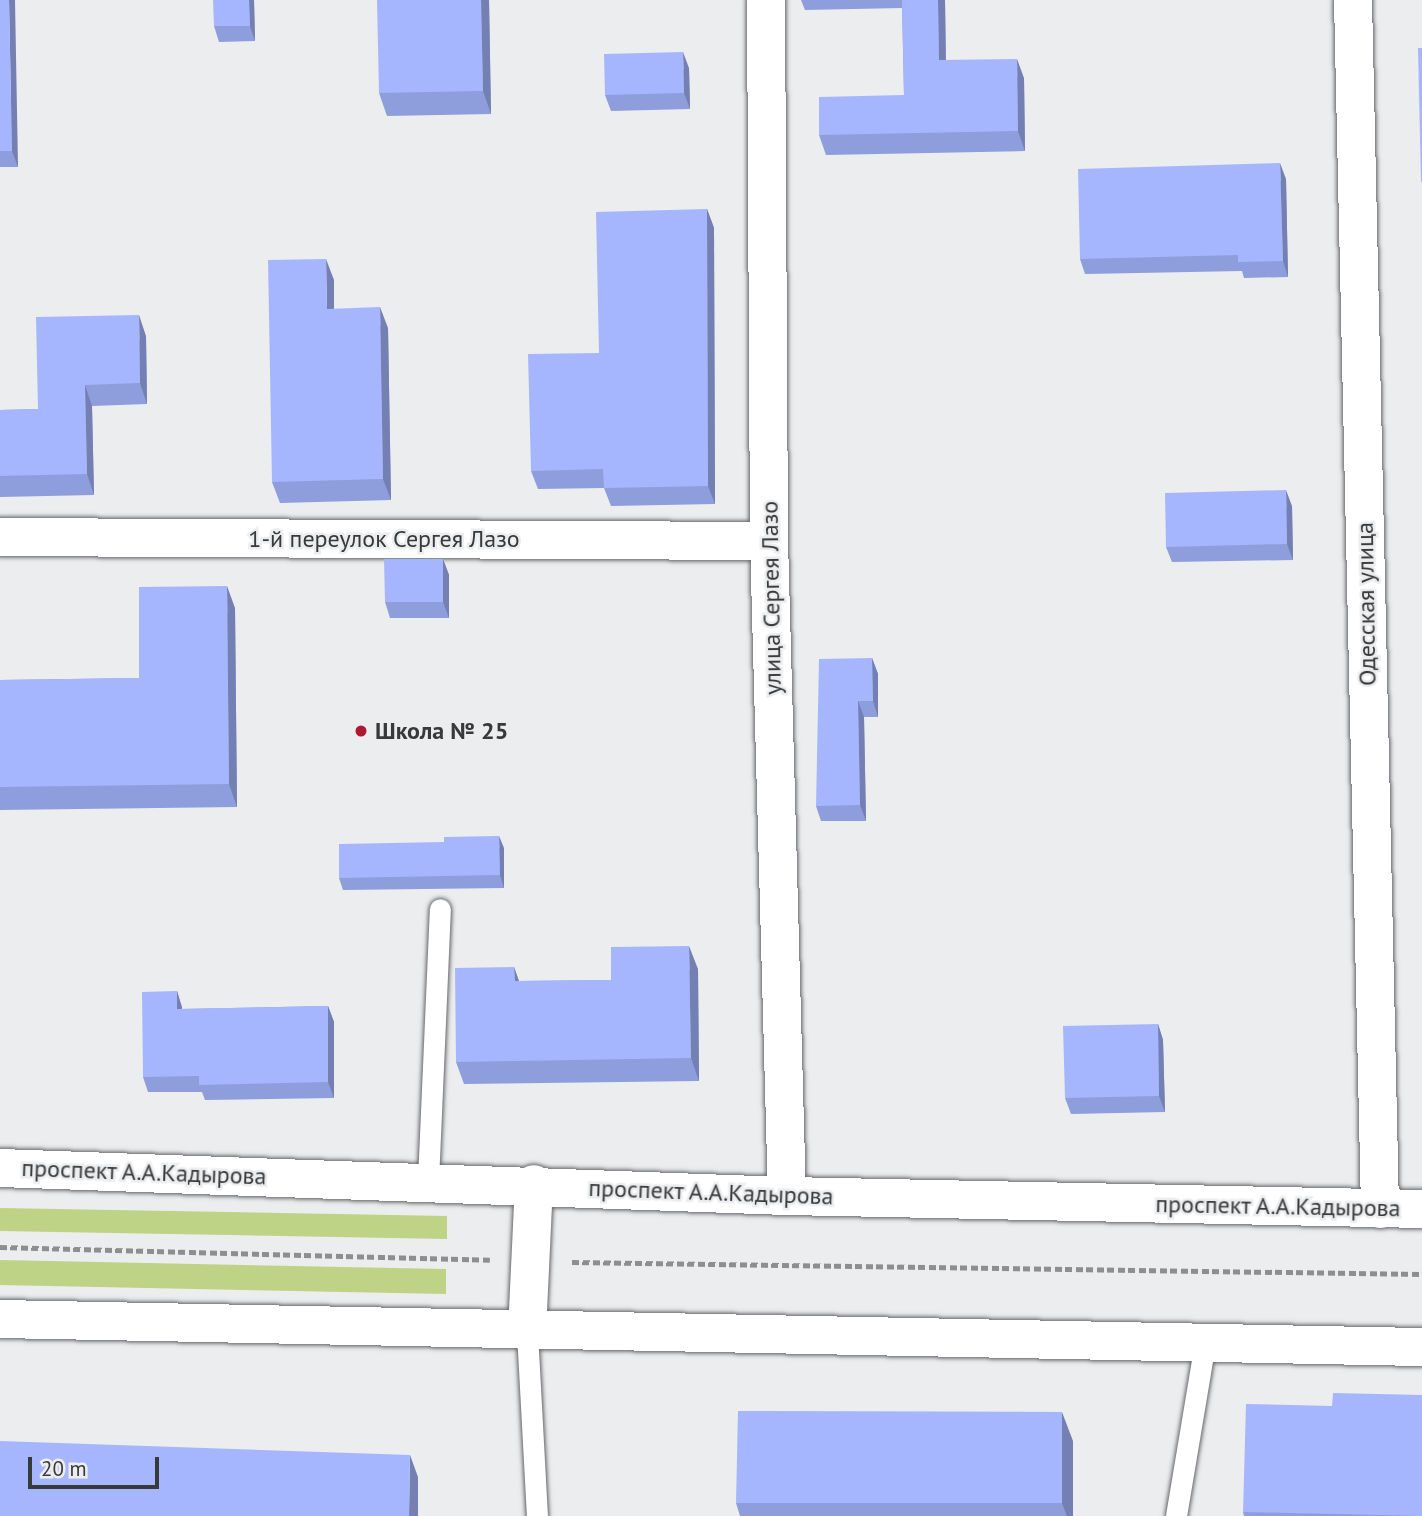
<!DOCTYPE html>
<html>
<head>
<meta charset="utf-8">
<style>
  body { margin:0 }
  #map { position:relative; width:1422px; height:1516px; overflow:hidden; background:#ecedef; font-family:"PT Sans",sans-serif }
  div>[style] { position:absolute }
  .green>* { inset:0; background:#bed385 }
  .path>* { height:4.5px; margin-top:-2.25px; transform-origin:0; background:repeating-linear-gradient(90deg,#8d8e8f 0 7px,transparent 0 10.5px) }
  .roads { filter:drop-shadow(0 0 2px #67686a) drop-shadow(0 0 2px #67686a) }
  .service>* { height:21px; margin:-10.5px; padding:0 10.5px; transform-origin:10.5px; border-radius:10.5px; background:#fff }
  .minor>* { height:38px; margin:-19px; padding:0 19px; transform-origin:19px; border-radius:19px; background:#fff }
  .tertiary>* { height:38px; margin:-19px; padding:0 19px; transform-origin:19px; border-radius:19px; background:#fff }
  .wall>* { inset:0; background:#8e9ddb }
  .shaded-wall>* { inset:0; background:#747fb2 }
  .building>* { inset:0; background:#a5b6ff }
  .dots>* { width:19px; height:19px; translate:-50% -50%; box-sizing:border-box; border:4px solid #ecedef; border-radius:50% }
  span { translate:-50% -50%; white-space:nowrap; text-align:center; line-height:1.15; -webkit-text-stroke:5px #ecedef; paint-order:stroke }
  .street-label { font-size:24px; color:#38393a }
  .poi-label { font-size:24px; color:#38393a; font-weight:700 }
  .left { translate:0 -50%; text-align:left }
  .scale { position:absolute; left:28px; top:1457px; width:131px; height:32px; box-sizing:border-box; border:4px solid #38393a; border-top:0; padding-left:9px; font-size:21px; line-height:24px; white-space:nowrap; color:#38393a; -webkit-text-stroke:5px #ecedef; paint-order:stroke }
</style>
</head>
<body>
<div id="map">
  <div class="green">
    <div style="clip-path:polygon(0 1208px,447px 1216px,447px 1239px,0 1231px)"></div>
    <div style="clip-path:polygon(0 1260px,446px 1269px,446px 1294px,0 1285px)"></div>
  </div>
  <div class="path">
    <div style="left:0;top:1247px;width:490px;rotate:1.5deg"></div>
    <div style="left:572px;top:1262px;width:850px;rotate:0.81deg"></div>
  </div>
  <div class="roads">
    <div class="service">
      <div style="left:428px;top:1181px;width:272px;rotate:-87.5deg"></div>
      <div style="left:527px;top:1332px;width:184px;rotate:86.9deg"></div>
      <div style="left:1176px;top:1516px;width:175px;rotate:-80.5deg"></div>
    </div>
    <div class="minor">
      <div style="left:766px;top:0;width:541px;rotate:89.68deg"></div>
      <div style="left:769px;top:541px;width:655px;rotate:88.43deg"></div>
      <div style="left:1353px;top:0;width:1209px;rotate:88.72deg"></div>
      <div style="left:0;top:537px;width:769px;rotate:0.3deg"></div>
      <div style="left:527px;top:1332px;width:148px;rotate:-87.3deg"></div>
    </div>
    <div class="tertiary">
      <div style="left:0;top:1168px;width:787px;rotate:2.04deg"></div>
      <div style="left:787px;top:1196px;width:635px;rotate:1.17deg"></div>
      <div style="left:0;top:1319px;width:1422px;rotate:1.13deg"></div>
    </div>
  </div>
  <div class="wall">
    <div style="clip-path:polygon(0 0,18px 167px,0 167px)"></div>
    <div style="clip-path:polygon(254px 0,255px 41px,219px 42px,214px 26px)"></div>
    <div style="clip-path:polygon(489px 0,491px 114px,387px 116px,379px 93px)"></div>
    <div style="clip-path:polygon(801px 0,945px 0,946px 60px,1024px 78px,1025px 151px,826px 155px,819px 135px,904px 95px,902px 8px,805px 10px)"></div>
    <div style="clip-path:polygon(689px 68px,690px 109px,611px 111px,605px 95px)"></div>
    <div style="clip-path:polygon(1286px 179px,1288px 277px,1244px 278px,1242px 271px,1085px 274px,1080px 259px)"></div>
    <div style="clip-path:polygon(707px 209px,714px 228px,715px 504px,611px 506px,604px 488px,538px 489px,531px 471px,599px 353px)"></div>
    <div style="clip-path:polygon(334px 280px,334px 309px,388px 328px,391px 500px,280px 503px,272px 482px)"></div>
    <div style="clip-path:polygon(146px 336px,147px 404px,92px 406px,94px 495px,0 497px,0 410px,38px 409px)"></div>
    <div style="clip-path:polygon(1292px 506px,1293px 560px,1172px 562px,1166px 547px)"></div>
    <div style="clip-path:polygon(443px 559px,449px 575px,449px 618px,390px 618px,385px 602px)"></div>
    <div style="clip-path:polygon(235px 608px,237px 807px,0 810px,0 680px,139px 678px)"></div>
    <div style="clip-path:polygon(872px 658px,878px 674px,878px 717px,864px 717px,866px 821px,821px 821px,816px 806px)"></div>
    <div style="clip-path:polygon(444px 842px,504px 848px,504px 888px,343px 890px,339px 878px)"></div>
    <div style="clip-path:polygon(514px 967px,519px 981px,611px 980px,698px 969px,699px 1081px,464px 1084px,456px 1062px)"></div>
    <div style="clip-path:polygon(177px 991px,182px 1009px,328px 1006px,334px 1022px,334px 1098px,205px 1100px,202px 1092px,148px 1092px,143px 1077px)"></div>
    <div style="clip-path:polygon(1158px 1024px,1163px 1040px,1165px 1112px,1071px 1114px,1065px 1098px)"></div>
    <div style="clip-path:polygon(1332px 1406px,1422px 1516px,1244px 1516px,1243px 1512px)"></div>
    <div style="clip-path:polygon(1073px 1441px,1073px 1516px,740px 1516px,736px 1503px)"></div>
  </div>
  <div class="shaded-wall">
    <div style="clip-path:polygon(9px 0,15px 0,18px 167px,12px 151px)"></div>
    <div style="clip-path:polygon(249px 0,254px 0,255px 41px,250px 26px)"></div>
    <div style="clip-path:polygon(481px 0,489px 0,491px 114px,483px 91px)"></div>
    <div style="clip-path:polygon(938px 0,945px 0,946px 80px,939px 60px)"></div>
    <div style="clip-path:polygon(683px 52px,689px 68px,690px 109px,684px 93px)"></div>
    <div style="clip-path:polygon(1017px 59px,1024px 78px,1025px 151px,1018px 131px)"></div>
    <div style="clip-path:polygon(1280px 163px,1286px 179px,1288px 277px,1283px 261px)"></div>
    <div style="clip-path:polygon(707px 209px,714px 228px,715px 504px,708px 486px)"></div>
    <div style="clip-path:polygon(326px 259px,334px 280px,334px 330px,327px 309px)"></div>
    <div style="clip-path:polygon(380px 307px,388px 328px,391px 500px,383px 479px)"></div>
    <div style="clip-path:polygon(139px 315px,146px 336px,147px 404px,140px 383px)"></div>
    <div style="clip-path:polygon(85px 385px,92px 406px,94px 495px,87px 474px)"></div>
    <div style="clip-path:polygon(1286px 490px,1292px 506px,1293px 560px,1287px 544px)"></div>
    <div style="clip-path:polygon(443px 559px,449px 575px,449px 618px,443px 602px)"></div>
    <div style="clip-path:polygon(227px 586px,235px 608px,237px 807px,229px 784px)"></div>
    <div style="clip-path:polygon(872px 658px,878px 674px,878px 717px,873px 701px)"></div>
    <div style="clip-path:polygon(858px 701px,864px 717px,866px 821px,860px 805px)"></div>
    <div style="clip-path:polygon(499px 836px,504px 848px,504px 888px,500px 875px)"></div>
    <div style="clip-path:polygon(689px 946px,698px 969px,699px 1081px,691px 1058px)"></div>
    <div style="clip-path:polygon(514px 967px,522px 990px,515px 981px)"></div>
    <div style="clip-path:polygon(177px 991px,182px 1007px,182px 1024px,177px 1009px)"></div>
    <div style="clip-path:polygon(328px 1006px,334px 1022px,334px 1098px,328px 1082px)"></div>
    <div style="clip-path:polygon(1158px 1024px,1163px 1040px,1165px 1112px,1159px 1096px)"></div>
    <div style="clip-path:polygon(1062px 1412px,1073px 1441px,1073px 1516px,1067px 1516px,1062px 1503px)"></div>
    <div style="clip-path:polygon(410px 1455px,418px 1477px,418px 1516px,409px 1516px)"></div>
  </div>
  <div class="building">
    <div style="clip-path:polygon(0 0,9px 0,12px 151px,0 151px)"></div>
    <div style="clip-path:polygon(213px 0,249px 0,250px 26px,214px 26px)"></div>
    <div style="clip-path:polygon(377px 0,481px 0,483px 91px,379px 93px)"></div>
    <div style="clip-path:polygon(902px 0,938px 0,939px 60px,1017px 59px,1018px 131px,819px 135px,819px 97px,904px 95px)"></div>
    <div style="clip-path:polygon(1418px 48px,1422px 48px,1422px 182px,1421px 182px)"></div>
    <div style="clip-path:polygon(683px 52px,684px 93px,605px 95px,604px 54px)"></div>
    <div style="clip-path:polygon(1280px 163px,1283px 261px,1238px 262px,1238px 255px,1080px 259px,1078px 169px)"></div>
    <div style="clip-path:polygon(707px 209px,708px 486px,604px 488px,603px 469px,531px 471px,528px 354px,599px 353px,596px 212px)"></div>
    <div style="clip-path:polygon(326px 259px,327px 309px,380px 307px,383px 479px,272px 482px,268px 260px)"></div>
    <div style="clip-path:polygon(139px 315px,140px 383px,85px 385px,87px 474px,0 476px,0 410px,38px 409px,36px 317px)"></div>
    <div style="clip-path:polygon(1286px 490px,1287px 544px,1166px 547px,1165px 493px)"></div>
    <div style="clip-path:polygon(384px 559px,443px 559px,443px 602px,385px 602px)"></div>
    <div style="clip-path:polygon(227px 586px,229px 784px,0 787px,0 680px,139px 678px,139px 587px)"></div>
    <div style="clip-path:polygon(872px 658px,873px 701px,858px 701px,860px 805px,816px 806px,819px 659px)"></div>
    <div style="clip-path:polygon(499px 836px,500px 875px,339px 878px,339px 844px,444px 842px,444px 837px)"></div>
    <div style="clip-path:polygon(689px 946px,691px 1058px,456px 1062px,455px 968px,514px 967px,515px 981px,611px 980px,611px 947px)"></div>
    <div style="clip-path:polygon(177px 991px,177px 1009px,328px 1006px,328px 1082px,199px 1085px,199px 1076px,143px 1077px,142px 992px)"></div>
    <div style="clip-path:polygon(1158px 1024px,1159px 1096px,1065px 1098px,1063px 1026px)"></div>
    <div style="clip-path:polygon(1333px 1393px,1422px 1395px,1422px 1516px,1243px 1512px,1246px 1404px,1332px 1406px)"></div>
    <div style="clip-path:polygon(738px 1411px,1062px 1412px,1062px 1503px,736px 1503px)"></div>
    <div style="clip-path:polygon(0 1441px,410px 1455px,409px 1516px,0 1516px)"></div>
  </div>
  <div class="dots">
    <div style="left:361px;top:731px;background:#ae1931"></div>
  </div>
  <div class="street-label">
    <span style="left:384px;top:539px">1-й переулок Сергея Лазо</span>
    <span style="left:771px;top:598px;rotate:-91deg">улица Сергея Лазо</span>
    <span style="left:1366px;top:604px;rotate:-91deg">Одесская улица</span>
    <span style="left:144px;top:1172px;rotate:2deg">проспект А.А.Кадырова</span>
    <span style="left:711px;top:1192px;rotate:2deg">проспект А.А.Кадырова</span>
    <span style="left:1278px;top:1206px;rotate:1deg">проспект А.А.Кадырова</span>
  </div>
  <div class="poi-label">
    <span class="left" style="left:375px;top:731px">Школа № 25</span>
  </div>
  <div class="scale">20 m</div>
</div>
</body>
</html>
